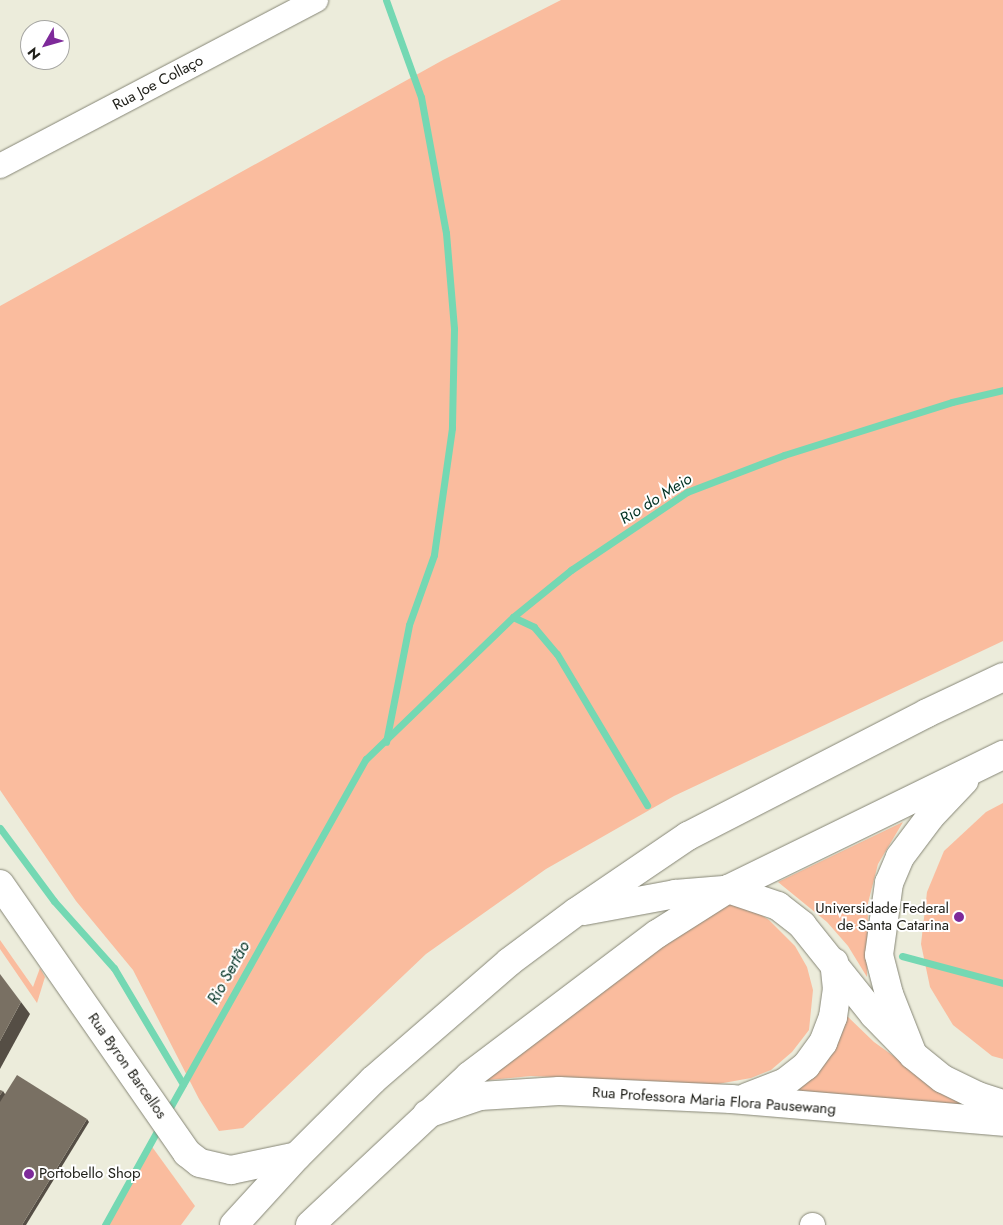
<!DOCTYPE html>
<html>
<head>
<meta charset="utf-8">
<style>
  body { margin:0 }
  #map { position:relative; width:1003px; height:1225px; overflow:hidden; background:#ececdb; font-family:Jost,sans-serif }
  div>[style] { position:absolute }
  .green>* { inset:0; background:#fabc9e }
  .stream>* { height:7px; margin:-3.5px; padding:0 3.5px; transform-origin:3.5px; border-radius:3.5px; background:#74d8b3 }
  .roads { filter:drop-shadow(0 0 1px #868676) drop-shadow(0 0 1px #868676) }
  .street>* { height:24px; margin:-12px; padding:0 12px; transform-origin:12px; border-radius:12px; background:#fff }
  .secondary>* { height:28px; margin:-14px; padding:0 14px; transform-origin:14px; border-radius:14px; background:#fff }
  .primary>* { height:28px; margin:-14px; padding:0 14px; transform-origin:14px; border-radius:14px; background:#fff }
  .shaded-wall>* { inset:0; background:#554e45 }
  .building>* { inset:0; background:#797063 }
  .dots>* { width:14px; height:14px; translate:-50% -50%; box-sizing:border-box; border:2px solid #fff; border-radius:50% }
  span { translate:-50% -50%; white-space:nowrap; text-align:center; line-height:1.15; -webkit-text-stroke:4px #fff; paint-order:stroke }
  .street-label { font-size:15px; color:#20201a }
  .poi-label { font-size:15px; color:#20201a }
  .right { translate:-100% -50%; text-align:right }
  .left { translate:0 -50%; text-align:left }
  .water-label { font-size:16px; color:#023224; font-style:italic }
  .north { position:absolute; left:20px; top:20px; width:50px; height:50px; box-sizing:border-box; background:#fff; border:1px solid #a6a6a3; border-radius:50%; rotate:232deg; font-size:14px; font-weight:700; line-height:20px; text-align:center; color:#20201a }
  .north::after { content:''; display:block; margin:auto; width:18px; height:22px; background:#7e2a9a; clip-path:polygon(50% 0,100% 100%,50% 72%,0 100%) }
</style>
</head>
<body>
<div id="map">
  <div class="green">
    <div style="clip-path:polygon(561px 0,1003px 0,1003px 641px,674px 796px,546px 869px,426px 954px,243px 1128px,219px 1131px,199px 1099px,133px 970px,76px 901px,0 790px,0 306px,443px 60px)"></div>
    <div style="clip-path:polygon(1003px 803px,1003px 1059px,992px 1056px,953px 1025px,930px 987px,921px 944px,927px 892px,944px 851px,986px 812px)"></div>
    <div style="clip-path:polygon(903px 822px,878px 864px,868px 903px,867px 977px,848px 946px,827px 922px,778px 882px)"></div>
    <div style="clip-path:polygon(729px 903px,755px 911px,769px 920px,795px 946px,807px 967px,813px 990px,809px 1030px,792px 1052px,771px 1070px,751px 1078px,712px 1085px,531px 1076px,479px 1081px,677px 933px)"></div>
    <div style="clip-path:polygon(0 940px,33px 987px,40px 968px,45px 977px,37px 1003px,0 949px)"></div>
    <div style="clip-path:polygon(847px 1016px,874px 1042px,913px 1070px,999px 1110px,787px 1097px)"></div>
    <div style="clip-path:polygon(150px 1144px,195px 1206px,181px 1225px,106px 1225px)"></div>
  </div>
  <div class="stream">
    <div style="left:386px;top:0;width:103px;rotate:70.2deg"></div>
    <div style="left:421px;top:97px;width:138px;rotate:79.6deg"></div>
    <div style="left:446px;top:233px;width:96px;rotate:85.2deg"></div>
    <div style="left:454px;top:329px;width:99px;rotate:91.2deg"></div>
    <div style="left:452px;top:428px;width:128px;rotate:98.1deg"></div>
    <div style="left:434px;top:555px;width:74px;rotate:109.7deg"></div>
    <div style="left:409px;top:625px;width:119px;rotate:101.1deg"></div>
    <div style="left:513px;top:617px;width:23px;rotate:25deg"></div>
    <div style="left:534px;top:627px;width:35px;rotate:50deg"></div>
    <div style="left:557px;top:654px;width:176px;rotate:59.2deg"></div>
    <div style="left:0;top:828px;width:91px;rotate:53.5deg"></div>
    <div style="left:54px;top:901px;width:90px;rotate:48.2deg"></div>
    <div style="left:114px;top:968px;width:135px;rotate:59.3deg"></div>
    <div style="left:902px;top:956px;width:105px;rotate:15deg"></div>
    <div style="left:167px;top:1113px;width:406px;rotate:-60.7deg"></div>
    <div style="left:366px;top:759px;width:204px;rotate:-44deg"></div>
    <div style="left:513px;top:617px;width:75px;rotate:-39deg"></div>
    <div style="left:571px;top:570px;width:140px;rotate:-33.9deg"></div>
    <div style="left:687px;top:492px;width:104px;rotate:-20.9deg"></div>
    <div style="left:784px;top:455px;width:176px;rotate:-17.5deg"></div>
    <div style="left:952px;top:402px;width:52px;rotate:-13.2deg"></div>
    <div style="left:105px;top:1225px;width:115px;rotate:-61deg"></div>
  </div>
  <div class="roads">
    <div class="street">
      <div style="left:0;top:166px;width:357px;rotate:-27.7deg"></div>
      <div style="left:812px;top:1225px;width:1px"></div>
    </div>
    <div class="secondary">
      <div style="left:728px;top:889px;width:53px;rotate:18.8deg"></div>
      <div style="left:778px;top:906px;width:31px;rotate:38deg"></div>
      <div style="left:802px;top:925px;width:115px;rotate:51.3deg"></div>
      <div style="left:874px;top:1015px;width:56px;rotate:45.7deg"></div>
      <div style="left:913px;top:1055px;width:38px;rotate:39deg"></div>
      <div style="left:943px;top:1079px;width:39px;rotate:26deg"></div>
      <div style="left:978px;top:1096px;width:26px;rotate:18deg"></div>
      <div style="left:747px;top:1097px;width:40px;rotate:-21deg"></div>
      <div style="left:784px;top:1083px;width:28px;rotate:-38deg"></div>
      <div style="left:806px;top:1066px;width:29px;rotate:-54deg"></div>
      <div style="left:823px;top:1043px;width:28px;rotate:-69deg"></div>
      <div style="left:833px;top:1017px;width:28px;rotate:-82deg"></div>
      <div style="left:837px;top:989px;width:27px;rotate:-96deg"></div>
      <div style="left:427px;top:1114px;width:56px;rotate:-18.8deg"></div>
      <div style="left:480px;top:1096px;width:79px;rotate:-3.6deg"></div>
      <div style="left:559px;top:1091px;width:172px;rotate:2.7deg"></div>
      <div style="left:731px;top:1099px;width:273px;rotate:4.8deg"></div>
    </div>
    <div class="primary">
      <div style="left:0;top:884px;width:328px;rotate:55.2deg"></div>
      <div style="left:187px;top:1153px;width:16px;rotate:38deg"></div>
      <div style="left:200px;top:1163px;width:32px;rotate:13deg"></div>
      <div style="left:231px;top:1170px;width:67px;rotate:-12deg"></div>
      <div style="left:584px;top:911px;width:93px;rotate:-10.6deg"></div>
      <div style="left:675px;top:894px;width:49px;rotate:-4.7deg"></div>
      <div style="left:913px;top:1055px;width:66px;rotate:-111.5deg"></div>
      <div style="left:889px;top:994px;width:40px;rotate:-104.4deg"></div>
      <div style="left:879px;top:955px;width:73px;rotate:-82.1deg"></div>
      <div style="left:889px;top:883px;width:28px;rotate:-67deg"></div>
      <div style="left:900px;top:857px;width:50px;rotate:-53.1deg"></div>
      <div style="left:930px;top:817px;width:50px;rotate:-46.6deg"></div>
      <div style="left:234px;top:1225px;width:93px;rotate:-47.6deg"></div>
      <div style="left:297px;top:1156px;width:107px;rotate:-45deg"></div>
      <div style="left:373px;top:1080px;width:180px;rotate:-40.9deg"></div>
      <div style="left:509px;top:962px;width:84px;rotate:-36.7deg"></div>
      <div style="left:576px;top:912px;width:135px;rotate:-34.2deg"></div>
      <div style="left:688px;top:836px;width:269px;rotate:-27.2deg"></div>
      <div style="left:927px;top:713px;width:84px;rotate:-25.3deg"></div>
      <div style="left:310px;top:1225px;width:218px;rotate:-43.1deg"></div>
      <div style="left:469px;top:1076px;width:236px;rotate:-37.1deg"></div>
      <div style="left:657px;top:934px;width:84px;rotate:-32.4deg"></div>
      <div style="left:728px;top:889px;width:306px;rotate:-26deg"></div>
    </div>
  </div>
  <div class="shaded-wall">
    <div style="clip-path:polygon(21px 1002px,30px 1014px,0 1069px,0 1041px)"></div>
    <div style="clip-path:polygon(3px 1091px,7px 1097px,0 1109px,0 1095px)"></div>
    <div style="clip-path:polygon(87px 1119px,89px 1122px,26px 1225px,22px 1225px)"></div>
  </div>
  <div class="building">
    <div style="clip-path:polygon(0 974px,21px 1002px,0 1041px)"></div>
    <div style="clip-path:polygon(17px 1075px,87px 1119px,22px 1225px,0 1225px,0 1102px)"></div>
    <div style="clip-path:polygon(0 1090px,3px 1091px,0 1095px)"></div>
  </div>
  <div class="dots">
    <div style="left:959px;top:917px;background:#7e2a9a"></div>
    <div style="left:29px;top:1174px;background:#7e2a9a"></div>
  </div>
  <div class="street-label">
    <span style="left:158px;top:83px;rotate:-28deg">Rua Joe Collaço</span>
    <span style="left:127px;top:1066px;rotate:55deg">Rua Byron Barcellos</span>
    <span style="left:714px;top:1101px;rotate:4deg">Rua Professora Maria Flora Pausewang</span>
  </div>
  <div class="poi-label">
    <span class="right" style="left:949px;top:917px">Universidade Federal<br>de Santa Catarina</span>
    <span class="left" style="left:39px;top:1174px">Portobello Shop</span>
  </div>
  <div class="water-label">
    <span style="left:656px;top:499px;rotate:-32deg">Rio do Meio</span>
    <span style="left:229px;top:973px;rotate:-61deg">Rio Sertão</span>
  </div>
  <div class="north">N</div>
</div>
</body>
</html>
